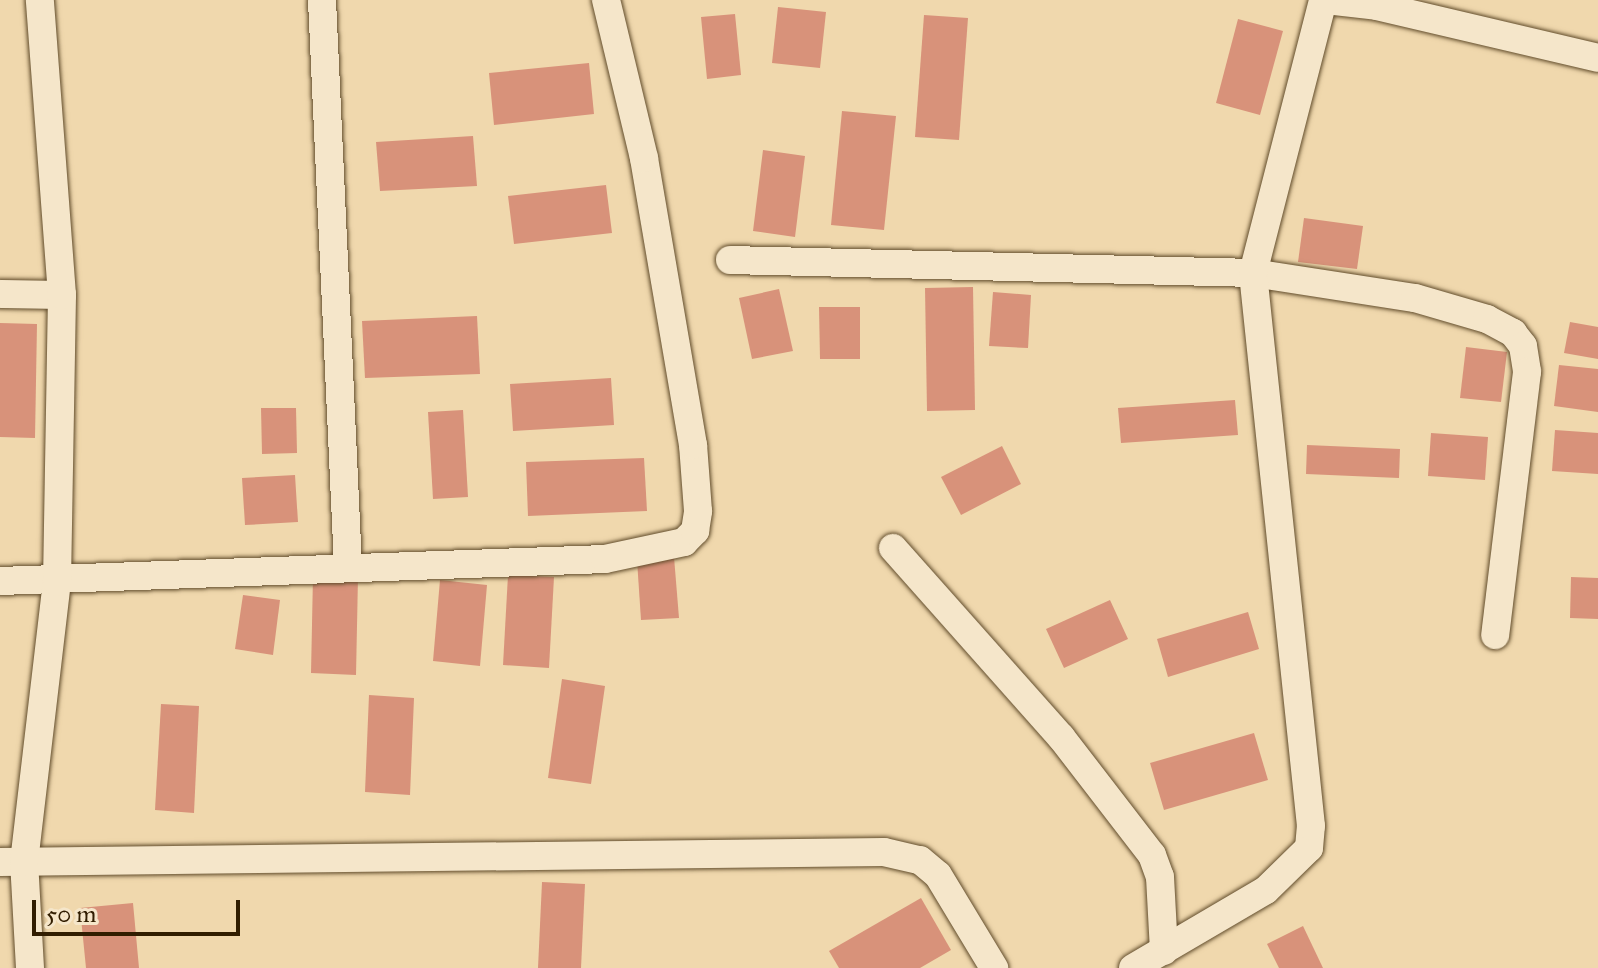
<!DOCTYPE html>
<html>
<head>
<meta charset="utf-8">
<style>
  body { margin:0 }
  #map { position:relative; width:1598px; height:968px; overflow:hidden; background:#f0d8ad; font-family:"IM FELL Great Primer",serif }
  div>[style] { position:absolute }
  .building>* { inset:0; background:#d8927a }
  .roads { filter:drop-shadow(0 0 2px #614c2b) drop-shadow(0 0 2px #614c2b) }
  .minor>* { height:28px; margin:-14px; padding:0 14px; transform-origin:14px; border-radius:14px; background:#f5e6ca }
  span { translate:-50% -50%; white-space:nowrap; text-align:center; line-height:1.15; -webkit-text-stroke:8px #f5e6ca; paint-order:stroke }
  .scale { position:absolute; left:32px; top:900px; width:208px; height:36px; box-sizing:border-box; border:4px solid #311d00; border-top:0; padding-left:10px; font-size:24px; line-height:28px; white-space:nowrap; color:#311d00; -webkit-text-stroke:6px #f5e6ca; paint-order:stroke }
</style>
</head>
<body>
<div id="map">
  <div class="building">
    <div style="clip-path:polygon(778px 7px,826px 12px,820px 68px,772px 63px)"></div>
    <div style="clip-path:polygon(735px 14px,741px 75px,707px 79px,701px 17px)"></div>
    <div style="clip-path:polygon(924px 15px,968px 18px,959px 140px,915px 137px)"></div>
    <div style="clip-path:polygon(1238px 19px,1283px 31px,1260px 115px,1216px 103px)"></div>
    <div style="clip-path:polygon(589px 63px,594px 114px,494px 125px,489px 73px)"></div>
    <div style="clip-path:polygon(842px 111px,896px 116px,884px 230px,831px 225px)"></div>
    <div style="clip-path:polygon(473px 136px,477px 186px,380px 191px,376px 142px)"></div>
    <div style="clip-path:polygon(763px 150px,805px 156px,795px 237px,753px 231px)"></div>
    <div style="clip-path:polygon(606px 185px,612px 233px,514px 244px,508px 196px)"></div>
    <div style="clip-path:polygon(1304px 218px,1363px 226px,1357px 269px,1298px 262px)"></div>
    <div style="clip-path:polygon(973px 287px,975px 410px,927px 411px,925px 288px)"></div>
    <div style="clip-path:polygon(779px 289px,793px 351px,752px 359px,739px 298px)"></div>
    <div style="clip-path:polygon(993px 292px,1031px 295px,1028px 348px,989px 346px)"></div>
    <div style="clip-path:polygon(819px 307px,860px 307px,860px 359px,820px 359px)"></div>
    <div style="clip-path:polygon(477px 316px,480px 374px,365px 378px,362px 321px)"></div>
    <div style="clip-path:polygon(1570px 322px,1598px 327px,1598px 359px,1564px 353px)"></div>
    <div style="clip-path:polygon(0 323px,37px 324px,35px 438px,0 437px)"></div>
    <div style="clip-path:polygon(1466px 347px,1507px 352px,1501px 402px,1460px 398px)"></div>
    <div style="clip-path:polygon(1559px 365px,1598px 369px,1598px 412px,1554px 406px)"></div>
    <div style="clip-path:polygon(611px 378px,614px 425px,513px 431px,510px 384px)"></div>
    <div style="clip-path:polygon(1235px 400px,1238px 435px,1121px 443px,1118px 408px)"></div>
    <div style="clip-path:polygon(261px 408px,296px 408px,297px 453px,262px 454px)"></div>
    <div style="clip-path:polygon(463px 410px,468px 497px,433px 499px,428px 412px)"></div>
    <div style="clip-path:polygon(1555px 430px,1598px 433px,1598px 474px,1552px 471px)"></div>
    <div style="clip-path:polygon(1431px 433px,1488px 437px,1485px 480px,1428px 476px)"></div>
    <div style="clip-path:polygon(1307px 445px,1400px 449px,1399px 478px,1306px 474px)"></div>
    <div style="clip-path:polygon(1002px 446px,1021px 484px,961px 515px,941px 477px)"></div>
    <div style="clip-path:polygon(644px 458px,647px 511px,528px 516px,526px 462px)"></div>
    <div style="clip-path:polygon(295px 475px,298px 522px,245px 525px,242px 478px)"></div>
    <div style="clip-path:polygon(674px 557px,679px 618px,641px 620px,637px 560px)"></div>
    <div style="clip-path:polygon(508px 575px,554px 577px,549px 668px,503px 665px)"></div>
    <div style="clip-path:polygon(313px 576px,358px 577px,356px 675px,311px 673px)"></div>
    <div style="clip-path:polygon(1571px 577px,1598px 578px,1598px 619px,1570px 618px)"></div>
    <div style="clip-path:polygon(440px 580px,487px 585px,480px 666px,433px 661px)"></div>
    <div style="clip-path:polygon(243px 595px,280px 600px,273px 655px,235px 649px)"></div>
    <div style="clip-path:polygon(1110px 600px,1128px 639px,1064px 668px,1046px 629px)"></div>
    <div style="clip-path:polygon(1248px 612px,1259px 649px,1168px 677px,1157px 639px)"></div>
    <div style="clip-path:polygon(562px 679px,605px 686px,591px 784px,548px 778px)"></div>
    <div style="clip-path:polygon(369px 695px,414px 698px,410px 795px,365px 792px)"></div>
    <div style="clip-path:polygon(161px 704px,199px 706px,194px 813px,155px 810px)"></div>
    <div style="clip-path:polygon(1254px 733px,1268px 780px,1164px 810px,1150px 763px)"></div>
    <div style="clip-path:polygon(542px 882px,585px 884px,581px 968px,538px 968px)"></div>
    <div style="clip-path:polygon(921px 898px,951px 950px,920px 968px,839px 968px,829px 951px)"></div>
    <div style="clip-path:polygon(133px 903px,139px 968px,86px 968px,80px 908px)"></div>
    <div style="clip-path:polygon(1303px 926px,1323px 968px,1279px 968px,1267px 944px)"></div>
  </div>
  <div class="roads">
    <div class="minor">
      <div style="left:322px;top:0;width:568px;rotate:87.37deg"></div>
      <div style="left:1326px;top:0;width:51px;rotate:6.7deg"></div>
      <div style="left:1377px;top:6px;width:227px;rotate:13.2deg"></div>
      <div style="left:730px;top:260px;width:523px;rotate:1.42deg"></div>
      <div style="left:1253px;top:273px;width:164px;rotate:8.8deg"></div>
      <div style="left:1415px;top:298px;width:75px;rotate:16.3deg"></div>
      <div style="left:1487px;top:319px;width:30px;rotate:28deg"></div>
      <div style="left:1513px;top:333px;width:16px;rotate:52deg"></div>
      <div style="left:1523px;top:346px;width:26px;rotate:81deg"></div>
      <div style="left:1527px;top:372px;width:265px;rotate:96.9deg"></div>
      <div style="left:0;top:294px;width:62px;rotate:0.9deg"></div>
      <div style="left:893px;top:548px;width:253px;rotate:48.4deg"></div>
      <div style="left:1061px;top:737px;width:149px;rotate:52.4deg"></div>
      <div style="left:1152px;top:855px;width:23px;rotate:70deg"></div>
      <div style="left:1160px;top:877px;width:74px;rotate:86.9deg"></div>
      <div style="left:0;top:581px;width:605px;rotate:-2.08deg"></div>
      <div style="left:605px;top:559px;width:81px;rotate:-12.1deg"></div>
      <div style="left:684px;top:542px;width:16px;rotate:-45deg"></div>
      <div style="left:695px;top:531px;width:20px;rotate:-81deg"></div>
      <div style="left:698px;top:511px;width:66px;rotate:-94.3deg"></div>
      <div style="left:693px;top:445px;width:291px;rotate:-99.7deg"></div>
      <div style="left:644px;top:158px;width:163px;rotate:-103.5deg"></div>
      <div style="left:0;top:862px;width:884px;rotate:-0.65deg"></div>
      <div style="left:884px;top:852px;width:37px;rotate:13deg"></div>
      <div style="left:920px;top:860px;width:23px;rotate:40deg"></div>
      <div style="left:938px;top:875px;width:109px;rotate:58.9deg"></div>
      <div style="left:30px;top:968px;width:106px;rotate:-93.2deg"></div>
      <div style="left:24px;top:862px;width:282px;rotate:-83.3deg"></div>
      <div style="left:57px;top:582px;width:287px;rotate:-89deg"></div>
      <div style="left:62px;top:295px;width:296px;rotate:-94.3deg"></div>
      <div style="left:1133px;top:968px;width:154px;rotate:-30.4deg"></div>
      <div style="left:1266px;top:890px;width:60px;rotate:-44.3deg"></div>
      <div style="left:1309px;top:848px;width:22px;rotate:-85deg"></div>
      <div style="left:1311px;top:826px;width:556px;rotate:-95.99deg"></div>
      <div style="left:1253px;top:273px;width:282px;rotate:-75.6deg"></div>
    </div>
  </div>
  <div class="scale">50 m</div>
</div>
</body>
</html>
